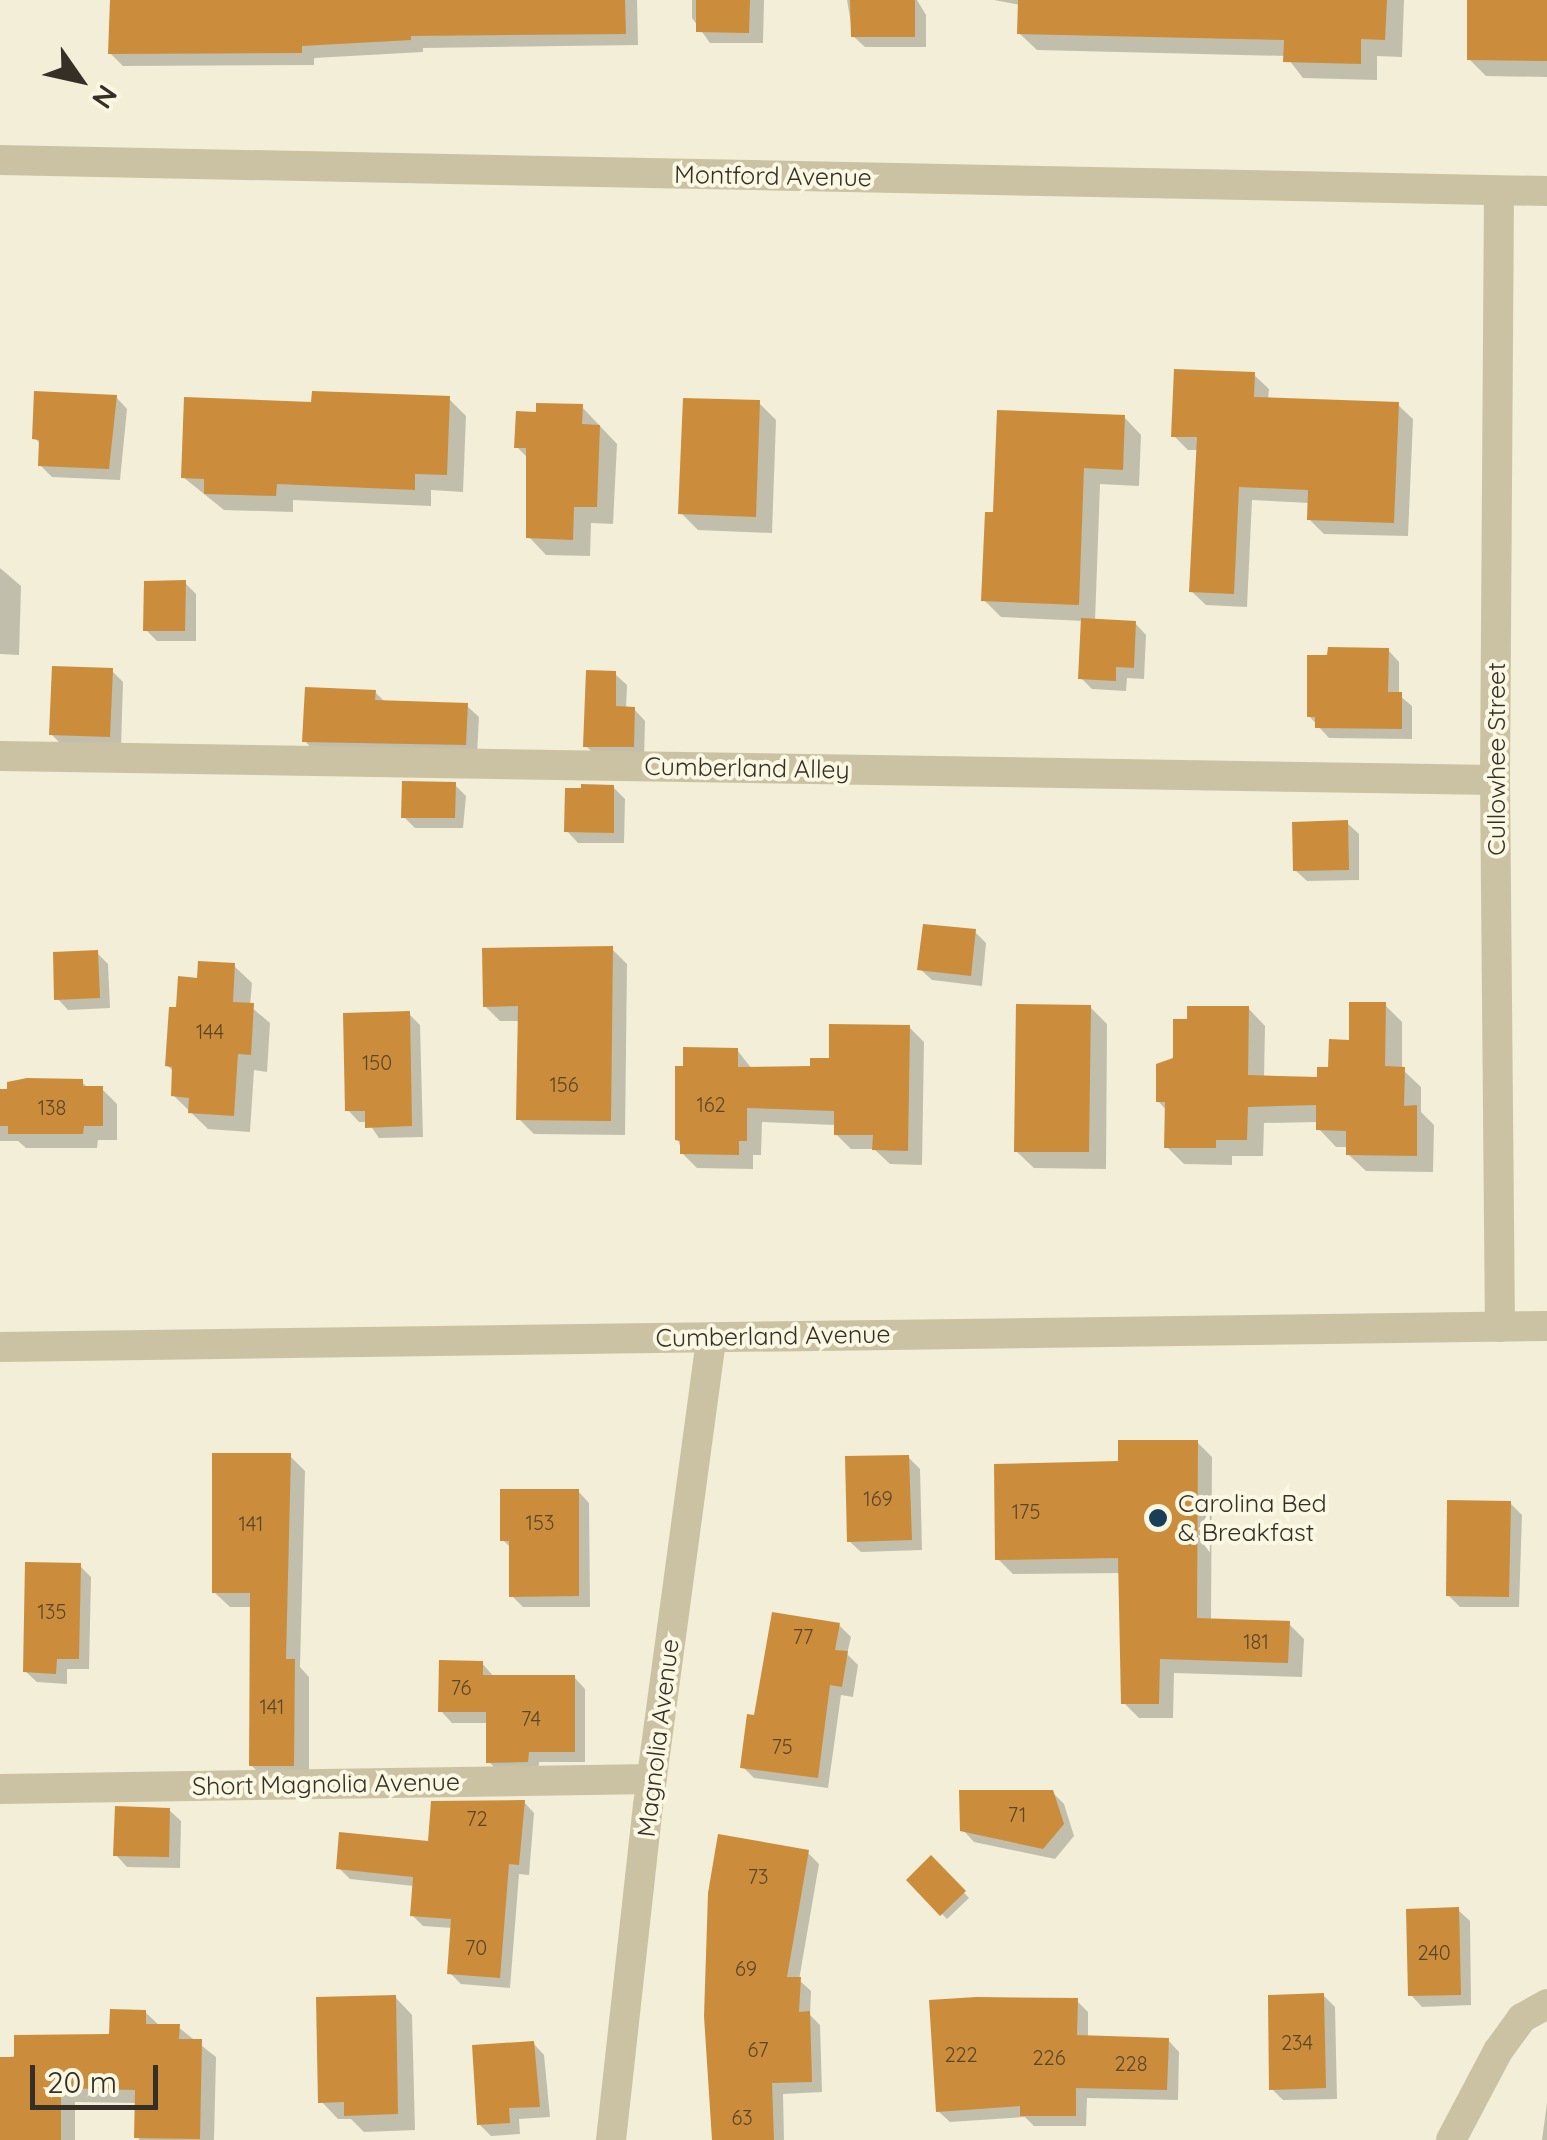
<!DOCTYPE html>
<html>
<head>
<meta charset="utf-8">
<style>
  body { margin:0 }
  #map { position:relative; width:1547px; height:2140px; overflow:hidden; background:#f2eed7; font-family:Quicksand,sans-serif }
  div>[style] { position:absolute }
  .shadow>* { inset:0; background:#0003 }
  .building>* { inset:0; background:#cb8d3b }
  .minor>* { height:30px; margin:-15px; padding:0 15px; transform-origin:15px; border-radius:15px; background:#cac2a3 }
  .dots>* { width:28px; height:28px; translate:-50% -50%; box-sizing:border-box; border:5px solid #faf7e3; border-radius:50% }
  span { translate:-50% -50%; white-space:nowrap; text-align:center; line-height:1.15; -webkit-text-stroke:8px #faf7e3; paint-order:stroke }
  .number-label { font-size:20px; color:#5a462a }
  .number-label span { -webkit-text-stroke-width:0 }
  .street-label { font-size:25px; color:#352f25 }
  .poi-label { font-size:25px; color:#352f25 }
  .left { translate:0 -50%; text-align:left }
  .north { position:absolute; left:30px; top:30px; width:100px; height:100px; -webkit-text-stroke:8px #faf7e3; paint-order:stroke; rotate:124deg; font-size:28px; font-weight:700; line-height:40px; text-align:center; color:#352f25 }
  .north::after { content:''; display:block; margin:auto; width:35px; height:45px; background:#352f25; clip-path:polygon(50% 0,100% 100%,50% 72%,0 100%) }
  .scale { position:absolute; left:30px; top:2065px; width:128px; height:45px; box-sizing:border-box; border:5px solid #352f25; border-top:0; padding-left:12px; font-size:30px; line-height:35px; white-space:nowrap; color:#352f25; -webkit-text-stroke:8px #faf7e3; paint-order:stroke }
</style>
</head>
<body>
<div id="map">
  <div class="shadow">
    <div style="clip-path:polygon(112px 0,637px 0,638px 45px,423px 48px,423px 52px,314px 58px,314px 65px,123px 66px,110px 53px)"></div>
    <div style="clip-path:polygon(692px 0,764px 0,763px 43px,710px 43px,692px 18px)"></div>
    <div style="clip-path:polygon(847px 0,917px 0,926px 15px,926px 47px,865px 47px,853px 36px)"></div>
    <div style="clip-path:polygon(994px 0,1404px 0,1402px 57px,1377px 56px,1377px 80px,1303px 78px,1286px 56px,1037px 50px,1019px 33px,1021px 5px)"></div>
    <div style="clip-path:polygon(1470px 0,1547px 0,1547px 77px,1486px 76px,1469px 59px)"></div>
    <div style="clip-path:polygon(1254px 375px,1269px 389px,1268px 400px,1398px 405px,1413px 419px,1408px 536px,1324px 534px,1309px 519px,1310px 503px,1252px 500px,1247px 607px,1206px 605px,1191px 591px,1198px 450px,1188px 450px,1174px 436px)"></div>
    <div style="clip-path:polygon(116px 397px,127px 409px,120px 480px,52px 477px,40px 465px,41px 445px,35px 438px)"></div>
    <div style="clip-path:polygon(449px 399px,466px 416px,463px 492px,431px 490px,431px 506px,293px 500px,293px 512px,224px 510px,183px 477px)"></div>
    <div style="clip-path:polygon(759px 403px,776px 420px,772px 533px,698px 530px,681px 513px)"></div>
    <div style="clip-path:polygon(582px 407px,617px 444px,613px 524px,591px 523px,590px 556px,546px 555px,529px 537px,529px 459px,517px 447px,539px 414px)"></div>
    <div style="clip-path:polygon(1124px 417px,1141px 435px,1139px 486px,1100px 484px,1095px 622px,1135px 623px,1146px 635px,1144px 679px,1127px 678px,1126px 691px,1092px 689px,1081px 678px,1084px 621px,1001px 617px,984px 600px,995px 514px)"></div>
    <div style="clip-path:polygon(0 568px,21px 586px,19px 655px,0 654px)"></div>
    <div style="clip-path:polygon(185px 583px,196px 594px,196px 641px,157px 641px,146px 630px)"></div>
    <div style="clip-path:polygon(1388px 650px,1399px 662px,1399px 695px,1412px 706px,1412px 739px,1329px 738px,1309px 716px)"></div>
    <div style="clip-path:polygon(112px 671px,123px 682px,121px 748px,63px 746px,51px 734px)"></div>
    <div style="clip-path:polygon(615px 674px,627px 685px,626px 709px,634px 709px,645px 721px,644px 758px,597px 757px,586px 746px)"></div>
    <div style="clip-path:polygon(375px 692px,385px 702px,467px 706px,479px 717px,477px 755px,316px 753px,305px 741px)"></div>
    <div style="clip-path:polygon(455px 785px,466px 796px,463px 828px,415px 828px,404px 817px)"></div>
    <div style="clip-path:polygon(613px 787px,625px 799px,624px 843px,578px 843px,567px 831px)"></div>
    <div style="clip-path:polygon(1347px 823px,1359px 834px,1359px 880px,1307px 881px,1295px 870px)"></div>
    <div style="clip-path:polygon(975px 932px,986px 943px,982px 986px,932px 980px,920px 969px)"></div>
    <div style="clip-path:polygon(612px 949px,627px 964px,625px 1135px,534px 1134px,519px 1119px,521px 1021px,500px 1021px,485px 1006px)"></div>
    <div style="clip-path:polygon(97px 953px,108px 964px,110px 1008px,68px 1010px,57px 998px)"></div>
    <div style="clip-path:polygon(234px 966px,252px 983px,250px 1006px,270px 1023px,267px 1072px,254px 1070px,250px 1132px,208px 1129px,173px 1095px,174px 1072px,167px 1065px,178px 1010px,199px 981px)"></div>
    <div style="clip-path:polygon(1385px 1005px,1402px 1022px,1402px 1069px,1421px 1087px,1421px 1112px,1434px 1125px,1433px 1172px,1366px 1171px,1348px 1154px,1349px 1147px,1336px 1147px,1319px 1129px,1319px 1122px,1264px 1123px,1263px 1156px,1232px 1156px,1232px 1165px,1184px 1164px,1167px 1147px,1167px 1111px,1158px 1101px,1175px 1059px,1248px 1008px,1265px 1026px,1264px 1078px,1319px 1079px)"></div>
    <div style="clip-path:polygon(1090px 1007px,1107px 1024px,1106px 1169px,1034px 1168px,1016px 1151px)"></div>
    <div style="clip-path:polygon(409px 1014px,420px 1025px,423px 1137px,379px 1138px,368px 1122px,359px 1122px,348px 1110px)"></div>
    <div style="clip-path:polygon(909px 1027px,924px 1042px,922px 1165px,890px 1164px,874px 1149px,851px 1149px,836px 1134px,836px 1125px,762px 1122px,761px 1155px,753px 1155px,753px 1169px,697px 1168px,682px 1153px,678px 1139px,737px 1050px,752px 1069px,812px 1069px)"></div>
    <div style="clip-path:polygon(82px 1082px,89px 1089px,102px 1089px,117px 1104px,117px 1140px,98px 1140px,97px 1148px,26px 1148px,18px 1141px,0 1141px,0 1091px)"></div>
    <div style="clip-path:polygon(1197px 1442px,1212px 1457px,1211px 1621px,1289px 1624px,1304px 1639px,1302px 1677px,1174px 1673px,1173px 1718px,1139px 1718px,1124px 1703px,1120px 1573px,1013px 1574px,998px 1559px,1121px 1464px)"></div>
    <div style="clip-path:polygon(290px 1456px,305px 1471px,300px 1667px,309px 1677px,309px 1780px,267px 1781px,251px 1765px,252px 1607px,230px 1607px,214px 1592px)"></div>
    <div style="clip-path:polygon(908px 1457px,920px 1469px,922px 1550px,861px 1552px,849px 1541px)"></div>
    <div style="clip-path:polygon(578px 1491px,589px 1503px,590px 1607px,523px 1607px,512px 1596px,512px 1549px,503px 1540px)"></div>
    <div style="clip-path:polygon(1510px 1503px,1522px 1515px,1519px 1607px,1460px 1607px,1448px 1595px)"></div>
    <div style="clip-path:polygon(80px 1566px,91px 1577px,89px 1669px,67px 1669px,67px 1684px,37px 1682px,25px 1671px)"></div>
    <div style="clip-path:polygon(839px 1625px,851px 1637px,847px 1654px,858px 1665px,853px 1697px,841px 1695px,828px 1788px,754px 1778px,743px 1767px,756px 1718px)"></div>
    <div style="clip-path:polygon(482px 1663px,494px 1677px,574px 1677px,585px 1689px,585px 1762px,539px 1762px,538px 1773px,500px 1773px,489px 1762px,489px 1723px,452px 1723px,441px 1711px)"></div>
    <div style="clip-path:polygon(1052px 1792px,1064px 1804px,1074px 1836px,1055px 1859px,974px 1842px,963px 1830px)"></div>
    <div style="clip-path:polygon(524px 1802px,534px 1813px,529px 1875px,519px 1874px,510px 1988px,461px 1984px,450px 1973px,453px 1928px,423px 1926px,412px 1915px,414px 1886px,350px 1879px,339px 1868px,430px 1844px)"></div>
    <div style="clip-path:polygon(169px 1810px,181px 1821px,180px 1868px,127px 1867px,116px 1855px)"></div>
    <div style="clip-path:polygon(808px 1853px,819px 1864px,799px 1980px,811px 1991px,810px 2015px,820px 2025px,822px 2092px,783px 2094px,784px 2140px,714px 2140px)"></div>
    <div style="clip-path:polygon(931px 1858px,969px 1898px,947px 1919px,909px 1880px)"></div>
    <div style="clip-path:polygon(1458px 1910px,1470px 1921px,1471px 2005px,1422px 2007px,1411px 1995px)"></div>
    <div style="clip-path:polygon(1324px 1996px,1335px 2007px,1337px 2099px,1283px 2100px,1272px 2089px)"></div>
    <div style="clip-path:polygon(395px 1997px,412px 2015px,415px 2130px,364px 2132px,351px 2119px,338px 2119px,321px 2101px)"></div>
    <div style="clip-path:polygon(1077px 2001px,1088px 2012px,1088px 2038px,1168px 2040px,1179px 2052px,1178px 2100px,1087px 2098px,1086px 2126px,1034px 2126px,1025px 2117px,950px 2122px,938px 2111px)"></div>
    <div style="clip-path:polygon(145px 2012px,160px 2026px,178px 2027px,216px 2057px,214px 2140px,139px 2140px,137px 2103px,75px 2102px,75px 2140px,0 2140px,0 2059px,112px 2036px)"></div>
    <div style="clip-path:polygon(533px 2043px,544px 2055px,550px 2117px,519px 2119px,520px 2134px,491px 2136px,479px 2124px)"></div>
    <div style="clip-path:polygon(1547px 2103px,1547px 2140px,1542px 2140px)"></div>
  </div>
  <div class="building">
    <div style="clip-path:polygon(110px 0,625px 0,626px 34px,411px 36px,411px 40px,302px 46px,302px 53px,108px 54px)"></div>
    <div style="clip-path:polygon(696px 0,750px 0,749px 33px,696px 32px)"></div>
    <div style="clip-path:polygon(850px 0,915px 0,915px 37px,851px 37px)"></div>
    <div style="clip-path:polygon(1018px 0,1387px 0,1385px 40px,1361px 39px,1361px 64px,1283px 62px,1284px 40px,1017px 34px)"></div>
    <div style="clip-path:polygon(1467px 0,1547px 0,1547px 61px,1467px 60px)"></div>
    <div style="clip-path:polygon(1174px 369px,1255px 372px,1254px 397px,1399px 402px,1394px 523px,1307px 520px,1308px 490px,1239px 487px,1234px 594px,1189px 592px,1197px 437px,1171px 437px)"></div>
    <div style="clip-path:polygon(34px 391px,117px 395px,109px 469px,38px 466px,39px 440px,32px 439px)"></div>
    <div style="clip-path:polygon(312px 391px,450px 396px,447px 475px,415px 474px,415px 490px,277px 484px,276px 496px,204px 494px,204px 479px,181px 478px,184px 397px,311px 402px)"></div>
    <div style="clip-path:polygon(683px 398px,760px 400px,756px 517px,678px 514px)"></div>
    <div style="clip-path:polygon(536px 403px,583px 404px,582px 424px,600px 425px,597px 507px,574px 507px,573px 540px,526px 538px,526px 448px,514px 448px,516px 411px,536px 412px)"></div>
    <div style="clip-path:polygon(997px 410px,1125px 415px,1123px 470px,1084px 468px,1079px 605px,981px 601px,985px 512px,993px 512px)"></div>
    <div style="clip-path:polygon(186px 580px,185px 631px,143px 631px,144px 581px)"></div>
    <div style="clip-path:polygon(1081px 618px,1136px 621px,1134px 668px,1116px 667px,1116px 681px,1078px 679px)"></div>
    <div style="clip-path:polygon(1328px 647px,1389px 648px,1388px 692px,1402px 692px,1402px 729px,1315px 728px,1315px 717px,1307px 717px,1307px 655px,1327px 655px)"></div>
    <div style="clip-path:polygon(52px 666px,113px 668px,110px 737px,49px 735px)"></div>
    <div style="clip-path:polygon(586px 670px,616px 671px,616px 706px,635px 707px,634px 747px,583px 747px)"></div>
    <div style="clip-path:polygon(305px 687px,376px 690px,375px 700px,468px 703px,466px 745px,302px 742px)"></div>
    <div style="clip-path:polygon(402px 781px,456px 782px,455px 818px,401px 818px)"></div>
    <div style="clip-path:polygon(581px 784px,614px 785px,614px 833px,564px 832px,565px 788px,581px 788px)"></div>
    <div style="clip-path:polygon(1348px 820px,1349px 870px,1293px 871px,1292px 822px)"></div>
    <div style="clip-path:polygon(923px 924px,976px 929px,971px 976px,917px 970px)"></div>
    <div style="clip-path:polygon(613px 946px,611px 1121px,516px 1120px,518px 1006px,483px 1007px,482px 948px)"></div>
    <div style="clip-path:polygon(98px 950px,100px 998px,54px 1000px,53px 952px)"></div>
    <div style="clip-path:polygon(198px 961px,235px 963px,233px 1002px,254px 1003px,251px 1055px,238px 1054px,234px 1116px,188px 1113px,189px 1098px,171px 1096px,172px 1067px,165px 1066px,169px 1007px,176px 1007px,178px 976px,197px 978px)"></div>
    <div style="clip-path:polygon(1349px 1002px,1386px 1002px,1385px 1066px,1405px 1067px,1404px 1106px,1417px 1105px,1417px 1156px,1346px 1155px,1346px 1131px,1316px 1130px,1316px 1105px,1248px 1107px,1247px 1140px,1216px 1140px,1216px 1148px,1164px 1148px,1165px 1102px,1156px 1102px,1156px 1064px,1173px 1058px,1173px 1019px,1187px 1019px,1187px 1006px,1249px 1006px,1248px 1075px,1317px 1077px,1317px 1067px,1328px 1067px,1329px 1039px,1349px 1040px)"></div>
    <div style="clip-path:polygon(1016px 1004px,1091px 1005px,1089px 1152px,1014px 1152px)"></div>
    <div style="clip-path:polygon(410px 1011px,412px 1126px,365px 1128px,365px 1111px,345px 1111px,343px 1013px)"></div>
    <div style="clip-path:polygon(829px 1024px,910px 1025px,908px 1151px,872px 1150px,873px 1135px,834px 1135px,834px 1111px,747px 1108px,747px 1141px,739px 1141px,739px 1155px,680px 1154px,680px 1141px,675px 1140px,675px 1066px,683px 1066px,683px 1047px,738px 1048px,738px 1067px,810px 1066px,810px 1058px,829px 1058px)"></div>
    <div style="clip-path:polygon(27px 1078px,83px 1079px,83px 1086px,103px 1086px,103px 1126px,84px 1126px,83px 1134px,8px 1134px,8px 1126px,0 1126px,0 1089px,7px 1089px,7px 1082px)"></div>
    <div style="clip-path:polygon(1118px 1440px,1198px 1440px,1197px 1618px,1290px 1621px,1288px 1663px,1160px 1659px,1159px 1704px,1121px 1704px,1118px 1558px,995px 1560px,994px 1464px,1118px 1461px)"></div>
    <div style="clip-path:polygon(212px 1453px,291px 1453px,286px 1659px,295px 1659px,294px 1766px,249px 1766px,250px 1593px,212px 1593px)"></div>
    <div style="clip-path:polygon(909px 1455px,912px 1540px,847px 1542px,845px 1456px)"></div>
    <div style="clip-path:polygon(500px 1489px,579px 1489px,579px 1596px,509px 1597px,509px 1541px,500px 1541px)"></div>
    <div style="clip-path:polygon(1447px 1500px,1511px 1501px,1509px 1597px,1446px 1596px)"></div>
    <div style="clip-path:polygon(25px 1562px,81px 1563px,79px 1659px,57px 1659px,56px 1674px,23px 1672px)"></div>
    <div style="clip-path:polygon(772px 1612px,840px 1623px,835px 1650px,848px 1651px,842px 1687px,830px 1685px,818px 1778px,740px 1768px,747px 1714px,754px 1715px)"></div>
    <div style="clip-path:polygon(439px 1660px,483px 1661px,483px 1675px,575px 1675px,575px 1752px,529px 1752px,528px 1762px,486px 1763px,486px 1712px,438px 1712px)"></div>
    <div style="clip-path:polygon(959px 1790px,1053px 1790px,1064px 1824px,1043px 1849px,960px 1831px)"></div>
    <div style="clip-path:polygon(525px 1800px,519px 1865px,509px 1864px,500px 1978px,447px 1974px,451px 1919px,410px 1916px,413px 1877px,336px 1869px,339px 1832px,428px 1841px,431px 1801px)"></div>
    <div style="clip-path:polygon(115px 1806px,170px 1808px,169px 1857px,113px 1856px)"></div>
    <div style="clip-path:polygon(718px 1834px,809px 1850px,787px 1977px,801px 1977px,799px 2012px,810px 2011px,812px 2082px,772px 2083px,774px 2140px,712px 2140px,704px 2016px,708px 1893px)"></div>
    <div style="clip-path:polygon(931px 1855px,966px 1891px,940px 1916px,906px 1880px)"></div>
    <div style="clip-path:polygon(1459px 1907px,1461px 1995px,1408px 1996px,1406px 1909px)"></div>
    <div style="clip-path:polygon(1324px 1993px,1326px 2088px,1269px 2090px,1268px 1995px)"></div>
    <div style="clip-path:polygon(396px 1995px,398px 2114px,344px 2116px,344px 2102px,318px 2103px,316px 1997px)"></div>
    <div style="clip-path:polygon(976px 1997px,1078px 1998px,1077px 2035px,1169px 2038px,1167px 2090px,1076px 2088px,1076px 2116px,1020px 2116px,1020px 2106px,936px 2112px,929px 2000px)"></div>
    <div style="clip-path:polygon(110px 2009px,146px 2010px,146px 2024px,180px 2024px,179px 2039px,202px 2039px,200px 2139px,134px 2138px,135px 2090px,61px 2088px,61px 2140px,0 2140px,0 2057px,14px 2057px,14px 2035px,109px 2034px)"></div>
    <div style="clip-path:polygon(534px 2041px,540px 2107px,509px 2108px,510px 2123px,477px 2125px,472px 2045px)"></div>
  </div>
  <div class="minor">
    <div style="left:0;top:160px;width:1547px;rotate:1.15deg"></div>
    <div style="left:1499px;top:191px;width:589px;rotate:90.39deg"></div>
    <div style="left:1495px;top:780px;width:547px;rotate:89.48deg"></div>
    <div style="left:0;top:756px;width:1495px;rotate:0.92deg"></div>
    <div style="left:0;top:1347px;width:1547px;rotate:-0.78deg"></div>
    <div style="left:0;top:1789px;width:652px;rotate:-0.88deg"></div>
    <div style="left:611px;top:2140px;width:336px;rotate:-83.7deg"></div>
    <div style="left:648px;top:1806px;width:473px;rotate:-82.3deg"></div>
    <div style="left:1451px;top:2140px;width:101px;rotate:-62.2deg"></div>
    <div style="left:1498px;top:2051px;width:41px;rotate:-54deg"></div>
    <div style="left:1522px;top:2018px;width:29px;rotate:-29deg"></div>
  </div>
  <div class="dots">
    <div style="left:1158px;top:1518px;background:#193f58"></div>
  </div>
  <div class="number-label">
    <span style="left:210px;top:1031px">144</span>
    <span style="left:377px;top:1062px">150</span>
    <span style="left:564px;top:1084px">156</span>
    <span style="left:711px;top:1104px">162</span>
    <span style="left:52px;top:1107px">138</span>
    <span style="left:878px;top:1498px">169</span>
    <span style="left:1026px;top:1511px">175</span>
    <span style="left:540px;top:1522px">153</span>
    <span style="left:251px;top:1523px">141</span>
    <span style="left:52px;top:1611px">135</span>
    <span style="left:803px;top:1636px">77</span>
    <span style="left:1256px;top:1641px">181</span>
    <span style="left:461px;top:1687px">76</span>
    <span style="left:272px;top:1706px">141</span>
    <span style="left:531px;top:1718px">74</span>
    <span style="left:782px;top:1746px">75</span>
    <span style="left:1017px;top:1814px">71</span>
    <span style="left:477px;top:1818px">72</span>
    <span style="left:758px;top:1876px">73</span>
    <span style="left:476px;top:1947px">70</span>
    <span style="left:1434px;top:1952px">240</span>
    <span style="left:746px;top:1968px">69</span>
    <span style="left:1297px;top:2042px">234</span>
    <span style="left:758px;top:2049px">67</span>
    <span style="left:961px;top:2054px">222</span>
    <span style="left:1049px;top:2057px">226</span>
    <span style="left:1131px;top:2063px">228</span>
    <span style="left:742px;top:2117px">63</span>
  </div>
  <div class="street-label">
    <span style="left:773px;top:176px;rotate:1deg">Montford Avenue</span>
    <span style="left:1496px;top:759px;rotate:-90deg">Cullowhee Street</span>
    <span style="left:747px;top:768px;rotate:1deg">Cumberland Alley</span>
    <span style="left:773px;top:1336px;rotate:-1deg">Cumberland Avenue</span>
    <span style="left:658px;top:1738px;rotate:-83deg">Magnolia Avenue</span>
    <span style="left:326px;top:1784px;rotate:-1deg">Short Magnolia Avenue</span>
  </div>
  <div class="poi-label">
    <span class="left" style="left:1178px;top:1518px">Carolina Bed<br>&amp; Breakfast</span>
  </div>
  <div class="north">N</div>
  <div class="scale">20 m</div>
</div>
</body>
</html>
